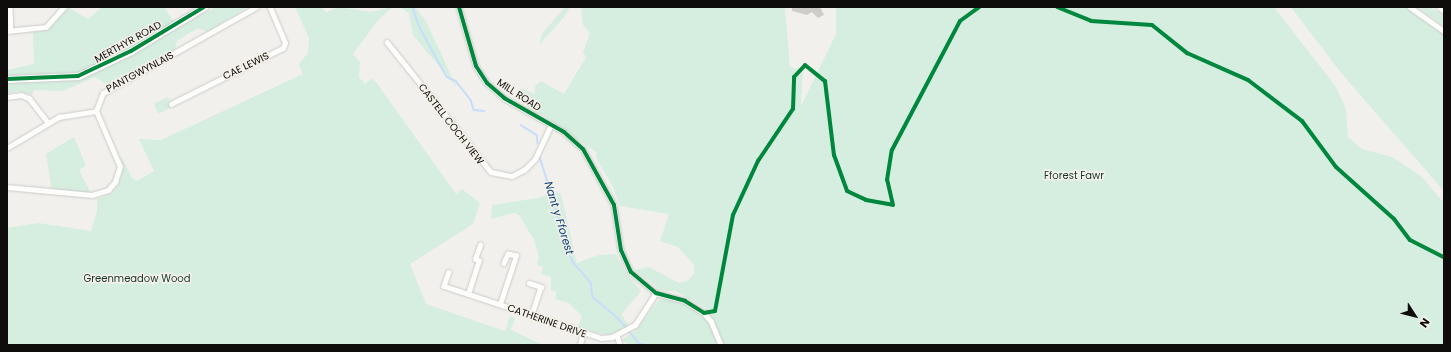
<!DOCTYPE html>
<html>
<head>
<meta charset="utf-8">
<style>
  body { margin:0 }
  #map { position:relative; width:1451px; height:352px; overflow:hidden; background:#f2f0ec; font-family:Poppins,sans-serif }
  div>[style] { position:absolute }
  .green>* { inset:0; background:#d5eee0 }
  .stream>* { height:1.5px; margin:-0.75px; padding:0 0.75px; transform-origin:0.75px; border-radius:0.75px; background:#c7ddf9 }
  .building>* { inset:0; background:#cfcdca }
  .roads { filter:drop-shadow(0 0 1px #cccbc8) drop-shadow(0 0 1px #cccbc8) }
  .minor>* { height:4.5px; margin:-2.25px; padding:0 2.25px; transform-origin:2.25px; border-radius:2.25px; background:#fdfdfc }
  .primary>* { height:7px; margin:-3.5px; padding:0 3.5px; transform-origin:3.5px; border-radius:3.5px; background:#fdfdfc }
  .trunk>* { height:8px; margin:-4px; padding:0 4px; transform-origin:4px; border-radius:4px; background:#fdfdfc }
  .cycleway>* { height:4px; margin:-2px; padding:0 2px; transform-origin:2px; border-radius:2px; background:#00873e }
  span { translate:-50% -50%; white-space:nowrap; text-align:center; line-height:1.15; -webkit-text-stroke:3px #f5f1e9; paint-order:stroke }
  .street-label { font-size:10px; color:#0e0d0b }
  .park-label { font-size:10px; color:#143527 }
  .water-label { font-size:11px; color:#033e7a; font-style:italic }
  .frame { position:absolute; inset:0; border:8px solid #0e0d0b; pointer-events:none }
  .north { position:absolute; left:1395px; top:296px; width:40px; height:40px; -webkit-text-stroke:3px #f5f1e9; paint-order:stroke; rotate:126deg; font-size:11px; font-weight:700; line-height:16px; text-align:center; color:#0e0d0b }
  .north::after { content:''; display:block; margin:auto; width:14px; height:18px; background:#0e0d0b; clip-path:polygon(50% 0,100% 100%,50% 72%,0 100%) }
</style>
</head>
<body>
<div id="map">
  <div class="green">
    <div style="clip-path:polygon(68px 7px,88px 19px,102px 7px,164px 7px,178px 28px,215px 7px,248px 7px,207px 32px,198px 28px,177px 41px,174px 51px,108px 85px,95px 77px,63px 91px,34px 90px,32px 95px,18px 91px,7px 93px,7px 70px,34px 64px,33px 32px,48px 30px)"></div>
    <div style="clip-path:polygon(295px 7px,321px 7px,326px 12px,339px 7px,371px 12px,393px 7px,379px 19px,353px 54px,360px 62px,359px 77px,365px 84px,372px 78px,378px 85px,456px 194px,462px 189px,480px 203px,473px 224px,410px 264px,426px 304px,505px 331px,510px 316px,515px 318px,511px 330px,543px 345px,7px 345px,7px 228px,38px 223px,91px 231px,97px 211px,97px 199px,112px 193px,118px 185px,122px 174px,121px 156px,132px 178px,137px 181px,154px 171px,139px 139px,161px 140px,303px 74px,299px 64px,308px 53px,309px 38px)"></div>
    <div style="clip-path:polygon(400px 7px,415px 7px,426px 21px,457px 88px,413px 35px,409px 13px)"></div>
    <div style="clip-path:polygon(565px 7px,570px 7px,564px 17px,539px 45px,542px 34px)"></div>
    <div style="clip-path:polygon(581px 7px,785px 7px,790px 67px,803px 70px,801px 106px,836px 34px,836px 7px,1274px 7px,1336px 87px,1346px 109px,1348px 137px,1362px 149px,1392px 157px,1421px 176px,1444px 203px,1444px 345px,629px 345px,622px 340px,636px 330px,657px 302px,666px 296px,704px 312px,706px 308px,677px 292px,661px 290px,635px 270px,649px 267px,679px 283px,687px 281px,694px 274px,694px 265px,678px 247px,660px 241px,669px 214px,620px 206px,613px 187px,596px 158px,597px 153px,545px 116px,528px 109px,526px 100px,517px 93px,521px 88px,535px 94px,535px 86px,541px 81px,564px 94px,586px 57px,583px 52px,590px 33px,583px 25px)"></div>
    <div style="clip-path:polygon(1291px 7px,1406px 7px,1444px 34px,1444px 191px,1341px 73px)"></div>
    <div style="clip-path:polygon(1417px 7px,1430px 7px,1444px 16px,1444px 27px)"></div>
    <div style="clip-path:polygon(168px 97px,172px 107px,158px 114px,154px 104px)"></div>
    <div style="clip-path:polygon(74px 137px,86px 166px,79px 170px,92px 195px,52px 192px,46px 154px)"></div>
    <div style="clip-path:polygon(554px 191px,561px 194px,577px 263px,599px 255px,616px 254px,626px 273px,641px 291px,621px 315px,629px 325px,618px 332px,608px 335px,578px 328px,582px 316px,569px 303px,555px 299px,557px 292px,551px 290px,551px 277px,541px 274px,543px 267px,537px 265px,539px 257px,534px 240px,519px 215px,514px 213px,491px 219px,492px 205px,538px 198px)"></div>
  </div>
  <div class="stream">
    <div style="left:413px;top:7px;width:20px;rotate:72deg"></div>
    <div style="left:419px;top:26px;width:58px;rotate:61.2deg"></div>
    <div style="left:447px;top:77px;width:10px;rotate:24deg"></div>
    <div style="left:456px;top:81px;width:24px;rotate:52deg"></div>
    <div style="left:471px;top:100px;width:10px;rotate:73deg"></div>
    <div style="left:474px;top:110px;width:10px;rotate:6deg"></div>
    <div style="left:521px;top:125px;width:19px;rotate:32deg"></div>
    <div style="left:537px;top:135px;width:8px;rotate:83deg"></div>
    <div style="left:540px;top:157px;width:110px;rotate:72.6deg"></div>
    <div style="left:573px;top:262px;width:28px;rotate:49deg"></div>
    <div style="left:591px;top:283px;width:14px;rotate:82deg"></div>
    <div style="left:593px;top:297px;width:33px;rotate:40deg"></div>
    <div style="left:618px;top:318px;width:34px;rotate:50deg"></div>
    <div style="left:640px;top:344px;width:6px;rotate:9deg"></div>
  </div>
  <div class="building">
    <div style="clip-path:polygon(792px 7px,820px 7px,824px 15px,818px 18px,812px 12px,807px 15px,792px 11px)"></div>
  </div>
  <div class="roads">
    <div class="minor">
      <div style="left:10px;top:7px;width:23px;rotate:88deg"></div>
      <div style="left:459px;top:7px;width:61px;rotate:73.9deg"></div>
      <div style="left:476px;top:66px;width:20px;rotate:57deg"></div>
      <div style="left:487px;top:83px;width:23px;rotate:41deg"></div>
      <div style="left:504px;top:98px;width:69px;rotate:29.5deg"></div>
      <div style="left:564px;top:132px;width:25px;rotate:42deg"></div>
      <div style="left:583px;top:149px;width:64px;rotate:61deg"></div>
      <div style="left:614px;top:205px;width:46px;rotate:81.2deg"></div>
      <div style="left:621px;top:250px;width:24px;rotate:66deg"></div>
      <div style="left:631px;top:272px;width:33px;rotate:40deg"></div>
      <div style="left:656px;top:293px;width:30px;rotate:15deg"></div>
      <div style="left:685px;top:301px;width:22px;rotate:32deg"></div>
      <div style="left:704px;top:313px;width:11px;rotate:49deg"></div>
      <div style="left:711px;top:321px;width:26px;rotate:67deg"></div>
      <div style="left:1410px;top:7px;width:42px;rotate:35.2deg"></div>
      <div style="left:7px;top:31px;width:39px;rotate:-6deg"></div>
      <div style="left:46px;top:27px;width:27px;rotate:-48deg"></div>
      <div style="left:387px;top:42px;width:166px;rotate:51.3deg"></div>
      <div style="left:491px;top:172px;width:21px;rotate:11deg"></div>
      <div style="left:512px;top:176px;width:13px;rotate:-27deg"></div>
      <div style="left:524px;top:170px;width:16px;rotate:-45deg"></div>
      <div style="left:535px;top:159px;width:38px;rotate:-65deg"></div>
      <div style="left:7px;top:97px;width:14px;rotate:-8deg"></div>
      <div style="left:21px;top:95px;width:9px;rotate:21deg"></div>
      <div style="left:29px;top:98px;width:31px;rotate:52deg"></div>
      <div style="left:171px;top:104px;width:125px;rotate:-26.6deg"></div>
      <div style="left:283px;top:48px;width:5px;rotate:-68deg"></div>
      <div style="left:285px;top:43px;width:39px;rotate:-113deg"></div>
      <div style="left:7px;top:148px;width:61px;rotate:-30.8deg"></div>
      <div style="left:59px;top:117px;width:37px;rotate:-9deg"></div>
      <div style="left:7px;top:187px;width:85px;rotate:5.4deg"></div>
      <div style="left:92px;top:195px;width:17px;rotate:-17deg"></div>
      <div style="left:108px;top:190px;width:11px;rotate:-49deg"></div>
      <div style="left:115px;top:182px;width:16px;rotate:-72deg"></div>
      <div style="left:120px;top:167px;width:61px;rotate:-113.2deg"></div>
      <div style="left:96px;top:111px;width:19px;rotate:-69deg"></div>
      <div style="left:103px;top:93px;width:176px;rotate:-29.3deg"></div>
      <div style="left:449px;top:272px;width:15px;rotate:110deg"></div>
      <div style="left:444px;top:286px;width:165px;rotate:18.3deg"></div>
      <div style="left:601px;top:338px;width:11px;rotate:-5deg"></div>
      <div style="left:612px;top:337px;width:26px;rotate:-28deg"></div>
      <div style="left:635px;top:325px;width:38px;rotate:-57deg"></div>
      <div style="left:529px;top:283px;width:13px;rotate:18deg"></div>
      <div style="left:541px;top:287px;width:29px;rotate:108deg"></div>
      <div style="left:468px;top:294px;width:35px;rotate:-72deg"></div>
      <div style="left:479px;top:261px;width:4px;rotate:-153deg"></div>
      <div style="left:475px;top:259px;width:15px;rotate:-70deg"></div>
      <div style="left:500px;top:304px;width:51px;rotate:-71.6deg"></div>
      <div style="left:516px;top:256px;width:8px;rotate:-166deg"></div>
      <div style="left:508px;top:254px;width:10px;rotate:114deg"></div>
      <div style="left:617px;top:335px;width:10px;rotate:73deg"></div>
      <div style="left:580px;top:345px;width:12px;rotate:-76deg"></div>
    </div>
    <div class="primary">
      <div style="left:7px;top:79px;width:71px;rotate:-2.4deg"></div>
      <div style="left:78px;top:76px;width:59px;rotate:-25.3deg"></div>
      <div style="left:131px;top:51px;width:85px;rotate:-31.1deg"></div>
    </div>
    <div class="trunk">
      <div style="left:1441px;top:7px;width:4px;rotate:34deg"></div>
    </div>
  </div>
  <div class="cycleway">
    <div style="left:459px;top:7px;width:61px;rotate:73.9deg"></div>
    <div style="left:476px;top:66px;width:20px;rotate:57deg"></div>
    <div style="left:487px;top:83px;width:23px;rotate:41deg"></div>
    <div style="left:504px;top:98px;width:69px;rotate:29.5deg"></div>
    <div style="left:564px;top:132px;width:25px;rotate:42deg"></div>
    <div style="left:583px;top:149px;width:64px;rotate:61deg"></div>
    <div style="left:614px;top:205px;width:46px;rotate:81.2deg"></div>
    <div style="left:621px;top:250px;width:24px;rotate:66deg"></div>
    <div style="left:631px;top:272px;width:33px;rotate:40deg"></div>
    <div style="left:656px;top:293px;width:30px;rotate:15deg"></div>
    <div style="left:685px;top:301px;width:22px;rotate:32deg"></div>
    <div style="left:704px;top:313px;width:11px;rotate:-10deg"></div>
    <div style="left:715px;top:311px;width:98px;rotate:-79.4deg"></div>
    <div style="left:733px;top:215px;width:60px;rotate:-65.2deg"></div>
    <div style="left:758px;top:161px;width:63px;rotate:-56.1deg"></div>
    <div style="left:793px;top:109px;width:32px;rotate:-88deg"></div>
    <div style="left:794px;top:77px;width:16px;rotate:-47deg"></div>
    <div style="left:805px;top:65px;width:26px;rotate:39deg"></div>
    <div style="left:825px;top:81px;width:75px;rotate:83.1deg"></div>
    <div style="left:834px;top:155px;width:38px;rotate:70deg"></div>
    <div style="left:847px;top:191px;width:21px;rotate:25deg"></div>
    <div style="left:866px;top:200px;width:27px;rotate:10deg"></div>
    <div style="left:1057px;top:7px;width:37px;rotate:22deg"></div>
    <div style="left:1091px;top:21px;width:61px;rotate:3.8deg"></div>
    <div style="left:1152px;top:25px;width:45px;rotate:38.7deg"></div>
    <div style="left:1187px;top:53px;width:67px;rotate:23.9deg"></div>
    <div style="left:1248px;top:80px;width:68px;rotate:37.2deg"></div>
    <div style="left:1302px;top:121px;width:57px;rotate:53.5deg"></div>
    <div style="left:1336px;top:167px;width:78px;rotate:41.9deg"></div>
    <div style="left:1394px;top:219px;width:26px;rotate:53deg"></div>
    <div style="left:1410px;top:240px;width:38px;rotate:27deg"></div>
    <div style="left:7px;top:79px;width:71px;rotate:-2.4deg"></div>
    <div style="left:78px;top:76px;width:59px;rotate:-25.3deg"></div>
    <div style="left:131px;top:51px;width:85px;rotate:-31.1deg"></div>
    <div style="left:893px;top:205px;width:26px;rotate:-103deg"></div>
    <div style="left:887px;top:180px;width:30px;rotate:-81deg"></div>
    <div style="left:892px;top:150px;width:146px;rotate:-62.2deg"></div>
    <div style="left:960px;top:21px;width:24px;rotate:-36deg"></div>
  </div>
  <div class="street-label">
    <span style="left:128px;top:42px;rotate:-29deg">MERTHYR ROAD</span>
    <span style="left:246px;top:66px;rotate:-26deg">CAE LEWIS</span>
    <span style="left:140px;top:72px;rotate:-28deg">PANTGWYNLAIS</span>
    <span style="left:519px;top:95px;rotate:33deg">MILL ROAD</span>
    <span style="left:451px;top:124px;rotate:52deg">CASTELL COCH VIEW</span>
    <span style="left:547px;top:321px;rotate:19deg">CATHERINE DRIVE</span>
  </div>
  <div class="park-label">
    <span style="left:1074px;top:176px">Fforest Fawr</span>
    <span style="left:137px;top:279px">Greenmeadow Wood</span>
  </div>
  <div class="water-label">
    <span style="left:559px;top:218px;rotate:73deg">Nant y Fforest</span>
  </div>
  <div class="frame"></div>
  <div class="north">N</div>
</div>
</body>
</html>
